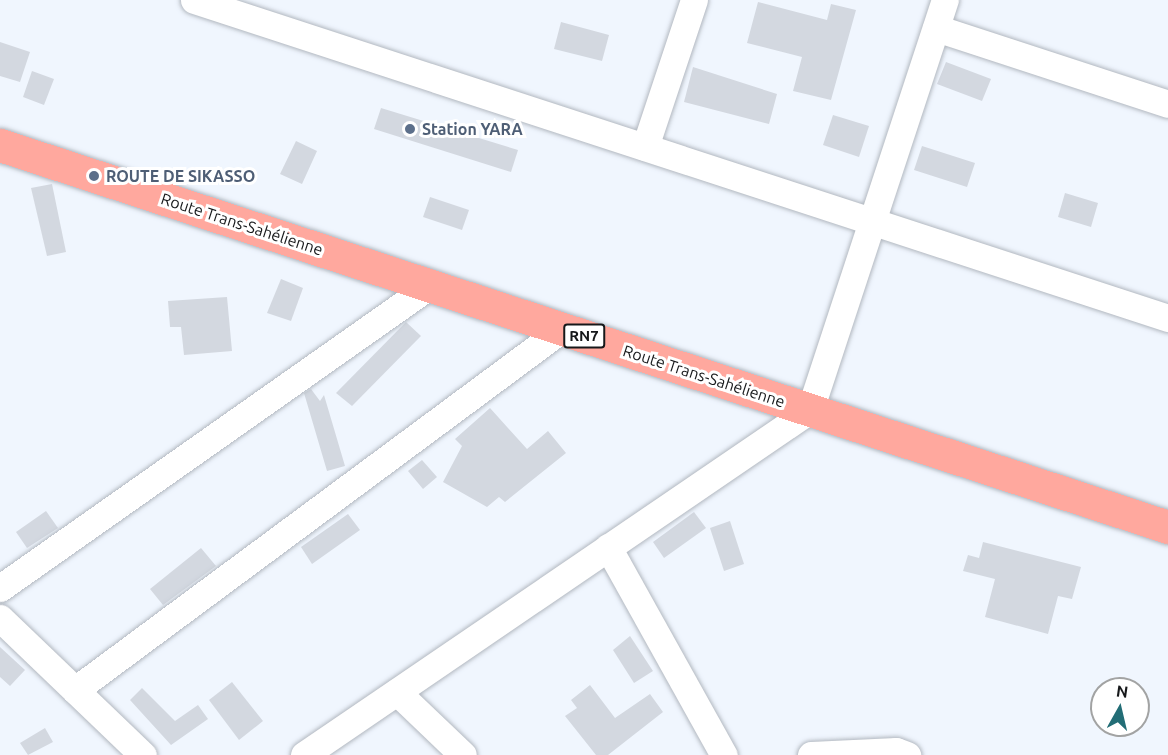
<!DOCTYPE html>
<html>
<head>
<meta charset="utf-8">
<style>
  body { margin:0 }
  #map { position:relative; width:1168px; height:755px; overflow:hidden; background:#f0f6fe; font-family:Ubuntu,sans-serif }
  div>[style] { position:absolute }
  .building>* { inset:0; background:#d3d8e0 }
  .roads { filter:drop-shadow(0 0 2px #b2b8c0) drop-shadow(0 0 2px #b2b8c0) }
  .minor>* { height:27px; margin:-13.5px; padding:0 13.5px; transform-origin:13.5px; border-radius:13.5px; background:#fff }
  .highway>* { height:33px; margin:-16.5px; padding:0 16.5px; transform-origin:16.5px; border-radius:16.5px; background:#ffa89e }
  .dots>* { width:16px; height:16px; translate:-50% -50%; box-sizing:border-box; border:3px solid #fff; border-radius:50% }
  span { translate:-50% -50%; white-space:nowrap; text-align:center; line-height:1.15; -webkit-text-stroke:6px #fff; paint-order:stroke }
  .shield-label span { padding:2px 4px; background:#fff; border:2px solid; border-radius:4px; -webkit-text-stroke-width:0 }
  .shield-label { font-size:15px; color:#16181a; font-weight:700 }
  .service-label { font-size:16px; color:#4e5e75; font-weight:700 }
  .left { translate:0 -50%; text-align:left }
  .street-label { font-size:16px; color:#16181a }
  .north { position:absolute; left:1090px; top:677px; width:60px; height:60px; box-sizing:border-box; background:#fff; border:2px solid #a2a3a3; border-radius:50%; rotate:8deg; font-size:16px; font-weight:700; line-height:24px; text-align:center; color:#16181a }
  .north::after { content:''; display:block; margin:auto; width:21px; height:27px; background:#226d76; clip-path:polygon(50% 0,100% 100%,50% 72%,0 100%) }
</style>
</head>
<body>
<div id="map">
  <div class="building">
    <div style="clip-path:polygon(758px 2px,827px 20px,831px 4px,856px 10px,831px 100px,793px 91px,802px 57px,747px 43px)"></div>
    <div style="clip-path:polygon(561px 22px,609px 35px,602px 61px,554px 49px)"></div>
    <div style="clip-path:polygon(0 42px,30px 52px,20px 82px,0 76px)"></div>
    <div style="clip-path:polygon(946px 62px,991px 79px,982px 101px,937px 84px)"></div>
    <div style="clip-path:polygon(693px 67px,777px 94px,769px 124px,684px 102px)"></div>
    <div style="clip-path:polygon(32px 71px,54px 79px,44px 105px,23px 97px)"></div>
    <div style="clip-path:polygon(381px 108px,518px 150px,511px 172px,374px 129px)"></div>
    <div style="clip-path:polygon(833px 115px,869px 126px,859px 157px,823px 145px)"></div>
    <div style="clip-path:polygon(296px 141px,317px 151px,302px 184px,280px 174px)"></div>
    <div style="clip-path:polygon(922px 146px,975px 163px,967px 187px,914px 170px)"></div>
    <div style="clip-path:polygon(52px 184px,66px 252px,47px 256px,31px 188px)"></div>
    <div style="clip-path:polygon(1065px 193px,1098px 203px,1091px 227px,1058px 217px)"></div>
    <div style="clip-path:polygon(430px 197px,469px 210px,462px 230px,423px 217px)"></div>
    <div style="clip-path:polygon(281px 279px,303px 288px,291px 321px,267px 313px)"></div>
    <div style="clip-path:polygon(227px 297px,232px 351px,184px 355px,181px 327px,170px 327px,168px 301px)"></div>
    <div style="clip-path:polygon(406px 322px,421px 336px,352px 406px,336px 393px)"></div>
    <div style="clip-path:polygon(311px 389px,320px 401px,324px 395px,345px 466px,327px 471px,304px 393px)"></div>
    <div style="clip-path:polygon(490px 408px,527px 449px,548px 431px,566px 453px,505px 502px,499px 497px,487px 507px,443px 482px,462px 446px,455px 439px)"></div>
    <div style="clip-path:polygon(422px 460px,437px 477px,423px 489px,408px 471px)"></div>
    <div style="clip-path:polygon(46px 511px,58px 528px,27px 548px,16px 532px)"></div>
    <div style="clip-path:polygon(694px 512px,706px 528px,664px 558px,653px 542px)"></div>
    <div style="clip-path:polygon(348px 514px,360px 530px,312px 564px,301px 547px)"></div>
    <div style="clip-path:polygon(730px 521px,744px 564px,724px 571px,710px 528px)"></div>
    <div style="clip-path:polygon(983px 542px,1081px 567px,1072px 599px,1058px 596px,1048px 634px,985px 617px,995px 579px,963px 571px,968px 555px,979px 558px)"></div>
    <div style="clip-path:polygon(201px 548px,216px 566px,163px 605px,150px 589px)"></div>
    <div style="clip-path:polygon(630px 636px,653px 671px,634px 683px,613px 650px)"></div>
    <div style="clip-path:polygon(0 647px,25px 670px,10px 686px,0 677px)"></div>
    <div style="clip-path:polygon(232px 682px,263px 721px,239px 740px,209px 700px)"></div>
    <div style="clip-path:polygon(590px 685px,615px 718px,650px 694px,663px 712px,608px 755px,596px 755px,565px 716px,577px 708px,571px 700px)"></div>
    <div style="clip-path:polygon(142px 688px,175px 721px,198px 705px,208px 719px,171px 745px,130px 700px)"></div>
    <div style="clip-path:polygon(45px 728px,53px 742px,28px 755px,20px 743px)"></div>
  </div>
  <div class="roads">
    <div class="minor">
      <div style="left:194px;top:0;width:1025px;rotate:18.08deg"></div>
      <div style="left:936px;top:28px;width:244px;rotate:18.1deg"></div>
      <div style="left:645px;top:147px;width:155px;rotate:-71.6deg"></div>
      <div style="left:608px;top:547px;width:238px;rotate:60.9deg"></div>
      <div style="left:0;top:588px;width:525px;rotate:-35.14deg"></div>
      <div style="left:0;top:618px;width:198px;rotate:43.8deg"></div>
      <div style="left:75px;top:690px;width:606px;rotate:-36.55deg"></div>
      <div style="left:397px;top:692px;width:91px;rotate:43.7deg"></div>
      <div style="left:304px;top:755px;width:612px;rotate:-34.29deg"></div>
      <div style="left:810px;top:410px;width:432px;rotate:-71.8deg"></div>
      <div style="left:811px;top:755px;width:85px;rotate:-2.7deg"></div>
      <div style="left:896px;top:751px;width:12px;rotate:20deg"></div>
    </div>
    <div class="highway">
      <div style="left:0;top:145px;width:1229px;rotate:18.11deg"></div>
    </div>
  </div>
  <div class="dots">
    <div style="left:410px;top:129px;background:#5c6f8a"></div>
    <div style="left:94px;top:176px;background:#5c6f8a"></div>
  </div>
  <div class="shield-label">
    <span style="left:584px;top:336px">RN7</span>
  </div>
  <div class="service-label">
    <span class="left" style="left:422px;top:129px">Station YARA</span>
    <span class="left" style="left:106px;top:176px">ROUTE DE SIKASSO</span>
  </div>
  <div class="street-label">
    <span style="left:242px;top:224px;rotate:18deg">Route Trans-Sahélienne</span>
    <span style="left:704px;top:376px;rotate:18deg">Route Trans-Sahélienne</span>
  </div>
  <div class="north">N</div>
</div>
</body>
</html>
